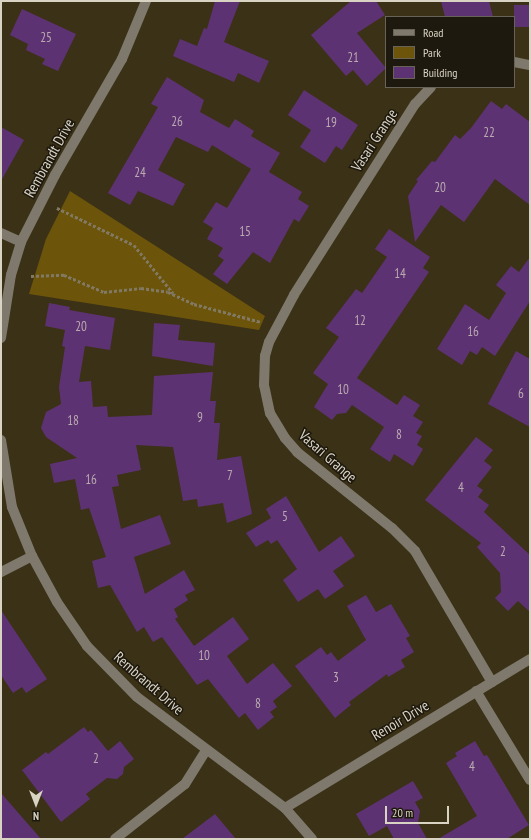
<!DOCTYPE html>
<html>
<head>
<meta charset="utf-8">
<style>
  body { margin:0 }
  #map { position:relative; width:531px; height:840px; overflow:hidden; background:#3b3116; font-family:"PT Sans Narrow",sans-serif }
  div>[style] { position:absolute }
  .green>* { inset:0; background:#6c550a }
  .building>* { inset:0; background:#5d3273 }
  .path>* { height:2.5px; margin-top:-1.25px; transform-origin:0; background:repeating-linear-gradient(90deg,#817963 0 3px,transparent 0 5px) }
  .minor>* { height:10px; margin:-5px; padding:0 5px; transform-origin:5px; border-radius:5px; background:#7e796c }
  span { translate:-50% -50%; white-space:nowrap; text-align:center; line-height:1.15; -webkit-text-stroke:3px #1e190e; paint-order:stroke }
  .number-label { font-size:13px; color:#baabb0 }
  .number-label span { -webkit-text-stroke-width:0 }
  .street-label { font-size:15px; color:#d9d3c4 }
  .frame { position:absolute; inset:0; border:2px solid #d9d3c4; pointer-events:none }
  .legend { position:absolute; left:385px; top:16px; width:130px; height:72px; box-sizing:border-box; background:#1e190e; border:1px solid #696357; margin:0; padding:5px 7px; list-style:none; font-size:12px; color:#d9d3c4 }
  .legend li { display:flex; align-items:center; gap:8px; height:20px }
  .legend b { width:20px; border:1px solid #696357 }
  .north { position:absolute; left:16px; top:784px; width:40px; height:40px; -webkit-text-stroke:3px #1e190e; paint-order:stroke; rotate:180deg; font-size:11px; font-weight:700; line-height:16px; text-align:center; color:#d9d3c4 }
  .north::after { content:''; display:block; margin:auto; width:14px; height:18px; background:#d9d3c4; clip-path:polygon(50% 0,100% 100%,50% 72%,0 100%) }
  .scale { position:absolute; left:385px; top:806px; width:64px; height:18px; box-sizing:border-box; border:2px solid #d9d3c4; border-top:0; padding-left:5px; font-size:12px; line-height:14px; white-space:nowrap; color:#d9d3c4; -webkit-text-stroke:3px #1e190e; paint-order:stroke }
</style>
</head>
<body>
<div id="map">
  <div class="green">
    <div style="clip-path:polygon(70px 191px,265px 316px,259px 330px,29px 294px,46px 239px)"></div>
  </div>
  <div class="building">
    <div style="clip-path:polygon(215px 1px,240px 1px,224px 42px,269px 61px,259px 83px,238px 73px,234px 82px,173px 56px,180px 39px,197px 46px,204px 28px,207px 29px)"></div>
    <div style="clip-path:polygon(351px 1px,376px 1px,385px 15px,357px 33px,386px 68px,367px 86px,353px 70px,346px 76px,311px 35px)"></div>
    <div style="clip-path:polygon(441px 1px,489px 1px,493px 17px,445px 17px)"></div>
    <div style="clip-path:polygon(514px 5px,530px 5px,530px 27px,514px 27px)"></div>
    <div style="clip-path:polygon(22px 9px,76px 34px,58px 71px,42px 64px,45px 59px,26px 50px,28px 44px,10px 35px)"></div>
    <div style="clip-path:polygon(167px 77px,204px 100px,200px 112px,229px 128px,235px 119px,254px 131px,251px 136px,280px 153px,269px 172px,302px 192px,298px 199px,309px 206px,299px 222px,294px 219px,270px 263px,253px 252px,227px 284px,213px 274px,224px 260px,218px 256px,223px 248px,207px 239px,213px 228px,203px 222px,216px 202px,227px 208px,251px 169px,212px 145px,208px 152px,176px 137px,158px 170px,185px 184px,173px 206px,138px 191px,130px 205px,108px 193px,158px 107px,151px 104px)"></div>
    <div style="clip-path:polygon(304px 90px,358px 125px,342px 150px,336px 146px,325px 163px,300px 147px,311px 130px,288px 115px)"></div>
    <div style="clip-path:polygon(491px 101px,502px 109px,506px 104px,530px 122px,530px 205px,495px 179px,464px 222px,441px 205px,415px 242px,408px 196px,418px 181px,416px 180px,432px 161px,435px 162px,455px 135px,460px 139px,471px 128px)"></div>
    <div style="clip-path:polygon(1px 127px,24px 140px,1px 181px)"></div>
    <div style="clip-path:polygon(389px 229px,430px 257px,423px 268px,429px 272px,357px 378px,397px 405px,404px 395px,420px 405px,413px 416px,423px 422px,416px 433px,422px 436px,417px 445px,423px 449px,413px 466px,394px 454px,390px 462px,370px 449px,384px 427px,352px 405px,346px 413px,337px 414px,332px 420px,314px 407px,328px 384px,313px 373px,339px 337px,326px 328px,356px 289px,362px 293px,387px 257px,375px 249px)"></div>
    <div style="clip-path:polygon(530px 257px,530px 301px,495px 356px,482px 347px,477px 355px,470px 351px,462px 365px,437px 349px,465px 304px,489px 320px,506px 293px,496px 285px,511px 266px,519px 272px)"></div>
    <div style="clip-path:polygon(49px 303px,70px 307px,69px 310px,115px 318px,110px 350px,85px 346px,79px 382px,91px 381px,93px 407px,107px 406px,108px 417px,152px 415px,154px 376px,213px 372px,210px 401px,216px 401px,214px 423px,220px 423px,217px 460px,241px 456px,252px 514px,227px 523px,223px 503px,198px 507px,197px 499px,183px 501px,173px 447px,136px 445px,141px 470px,117px 475px,119px 486px,112px 487px,121px 529px,160px 515px,171px 544px,134px 557px,145px 594px,184px 570px,195px 590px,185px 595px,188px 600px,174px 609px,178px 617px,175px 619px,194px 646px,233px 617px,249px 639px,227px 656px,247px 684px,273px 663px,292px 686px,273px 701px,277px 707px,270px 712px,274px 717px,258px 730px,245px 713px,239px 718px,208px 679px,197px 685px,162px 637px,153px 642px,144px 627px,137px 632px,110px 585px,98px 588px,92px 561px,106px 557px,89px 508px,81px 510px,75px 479px,54px 483px,50px 464px,77px 458px,46px 437px,41px 428px,46px 412px,61px 404px,59px 387px,65px 347px,62px 346px,65px 330px,45px 326px)"></div>
    <div style="clip-path:polygon(154px 323px,180px 325px,178px 340px,215px 343px,213px 366px,152px 356px)"></div>
    <div style="clip-path:polygon(516px 351px,530px 359px,530px 427px,488px 404px)"></div>
    <div style="clip-path:polygon(476px 437px,493px 450px,484px 461px,492px 467px,477px 486px,483px 490px,478px 497px,489px 505px,484px 512px,530px 555px,530px 612px,518px 601px,508px 611px,495px 598px,501px 592px,500px 573px,477px 547px,481px 543px,425px 500px)"></div>
    <div style="clip-path:polygon(286px 496px,319px 552px,341px 536px,355px 556px,333px 571px,344px 586px,325px 599px,318px 589px,298px 602px,283px 580px,297px 569px,284px 550px,277px 540px,271px 544px,268px 540px,256px 547px,246px 533px,271px 518px,266px 509px)"></div>
    <div style="clip-path:polygon(366px 595px,376px 612px,391px 604px,410px 636px,406px 638px,414px 652px,401px 660px,405px 667px,388px 677px,387px 674px,349px 702px,351px 705px,335px 718px,295px 666px,321px 647px,327px 655px,331px 652px,338px 661px,366px 640px,347px 606px)"></div>
    <div style="clip-path:polygon(1px 610px,47px 679px,26px 693px,22px 687px,13px 693px,1px 675px)"></div>
    <div style="clip-path:polygon(84px 727px,88px 732px,91px 730px,108px 751px,120px 741px,134px 759px,124px 767px,123px 774px,117px 779px,107px 778px,86px 794px,90px 799px,61px 822px,22px 770px,46px 752px,48px 754px)"></div>
    <div style="clip-path:polygon(475px 741px,484px 756px,487px 755px,529px 825px,507px 839px,438px 839px,477px 816px,446px 763px,457px 756px,455px 753px)"></div>
    <div style="clip-path:polygon(413px 781px,423px 798px,415px 802px,420px 811px,418px 823px,427px 839px,394px 839px,387px 826px,369px 836px,356px 814px)"></div>
    <div style="clip-path:polygon(1px 793px,41px 839px,1px 839px)"></div>
    <div style="clip-path:polygon(215px 814px,236px 839px,182px 839px)"></div>
  </div>
  <div class="path">
    <div style="left:57px;top:208px;width:85px;rotate:25.7deg"></div>
    <div style="left:134px;top:245px;width:62px;rotate:50.9deg"></div>
    <div style="left:31px;top:276px;width:33px;rotate:-2deg"></div>
    <div style="left:64px;top:275px;width:43px;rotate:23deg"></div>
    <div style="left:104px;top:292px;width:37px;rotate:-6deg"></div>
    <div style="left:141px;top:288px;width:27px;rotate:8deg"></div>
    <div style="left:168px;top:292px;width:29px;rotate:25deg"></div>
    <div style="left:194px;top:304px;width:69px;rotate:15deg"></div>
  </div>
  <div class="minor">
    <div style="left:514px;top:62px;width:16px;rotate:11deg"></div>
    <div style="left:431px;top:87px;width:23px;rotate:133deg"></div>
    <div style="left:415px;top:104px;width:226px;rotate:122.4deg"></div>
    <div style="left:294px;top:295px;width:53px;rotate:118deg"></div>
    <div style="left:269px;top:342px;width:15px;rotate:106deg"></div>
    <div style="left:265px;top:356px;width:29px;rotate:92deg"></div>
    <div style="left:264px;top:385px;width:29px;rotate:78deg"></div>
    <div style="left:270px;top:413px;width:29px;rotate:59deg"></div>
    <div style="left:285px;top:438px;width:18px;rotate:49deg"></div>
    <div style="left:297px;top:452px;width:122px;rotate:38.7deg"></div>
    <div style="left:392px;top:528px;width:33px;rotate:45deg"></div>
    <div style="left:415px;top:551px;width:152px;rotate:59.6deg"></div>
    <div style="left:1px;top:233px;width:22px;rotate:24deg"></div>
    <div style="left:1px;top:338px;width:64px;rotate:-81deg"></div>
    <div style="left:11px;top:275px;width:34px;rotate:-73deg"></div>
    <div style="left:21px;top:242px;width:75px;rotate:-63.1deg"></div>
    <div style="left:55px;top:175px;width:134px;rotate:-60deg"></div>
    <div style="left:122px;top:59px;width:63px;rotate:-67.5deg"></div>
    <div style="left:1px;top:440px;width:68px;rotate:80.7deg"></div>
    <div style="left:12px;top:507px;width:53px;rotate:67.8deg"></div>
    <div style="left:32px;top:556px;width:52px;rotate:61.5deg"></div>
    <div style="left:57px;top:602px;width:53px;rotate:55.7deg"></div>
    <div style="left:87px;top:646px;width:71px;rotate:45.6deg"></div>
    <div style="left:137px;top:697px;width:185px;rotate:36.9deg"></div>
    <div style="left:285px;top:808px;width:41px;rotate:48.9deg"></div>
    <div style="left:1px;top:572px;width:35px;rotate:-27deg"></div>
    <div style="left:476px;top:691px;width:104px;rotate:58.8deg"></div>
    <div style="left:285px;top:808px;width:287px;rotate:-31.3deg"></div>
    <div style="left:115px;top:839px;width:89px;rotate:-38.2deg"></div>
    <div style="left:185px;top:784px;width:40px;rotate:-58deg"></div>
  </div>
  <div class="number-label">
    <span style="left:46px;top:38px">25</span>
    <span style="left:353px;top:58px">21</span>
    <span style="left:177px;top:122px">26</span>
    <span style="left:331px;top:123px">19</span>
    <span style="left:489px;top:133px">22</span>
    <span style="left:140px;top:173px">24</span>
    <span style="left:440px;top:188px">20</span>
    <span style="left:245px;top:232px">15</span>
    <span style="left:400px;top:274px">14</span>
    <span style="left:360px;top:321px">12</span>
    <span style="left:81px;top:327px">20</span>
    <span style="left:473px;top:332px">16</span>
    <span style="left:343px;top:390px">10</span>
    <span style="left:521px;top:394px">6</span>
    <span style="left:200px;top:418px">9</span>
    <span style="left:73px;top:421px">18</span>
    <span style="left:399px;top:435px">8</span>
    <span style="left:230px;top:476px">7</span>
    <span style="left:91px;top:480px">16</span>
    <span style="left:461px;top:488px">4</span>
    <span style="left:285px;top:517px">5</span>
    <span style="left:503px;top:552px">2</span>
    <span style="left:204px;top:656px">10</span>
    <span style="left:336px;top:678px">3</span>
    <span style="left:258px;top:704px">8</span>
    <span style="left:96px;top:759px">2</span>
    <span style="left:472px;top:767px">4</span>
  </div>
  <div class="street-label">
    <span style="left:374px;top:140px;rotate:-57deg">Vasari Grange</span>
    <span style="left:49px;top:158px;rotate:-61deg">Rembrandt Drive</span>
    <span style="left:328px;top:456px;rotate:41deg">Vasari Grange</span>
    <span style="left:149px;top:683px;rotate:41deg">Rembrandt Drive</span>
    <span style="left:400px;top:720px;rotate:-31deg">Renoir Drive</span>
  </div>
  <div class="frame"></div>
  <ul class="legend">
  <li><b style="height:5px;background:#7e796c"></b>Road</li>
  <li><b style="height:11px;background:#6c550a"></b>Park</li>
  <li><b style="height:11px;background:#5d3273"></b>Building</li>
  </ul>
  <div class="north">N</div>
  <div class="scale">20 m</div>
</div>
</body>
</html>
